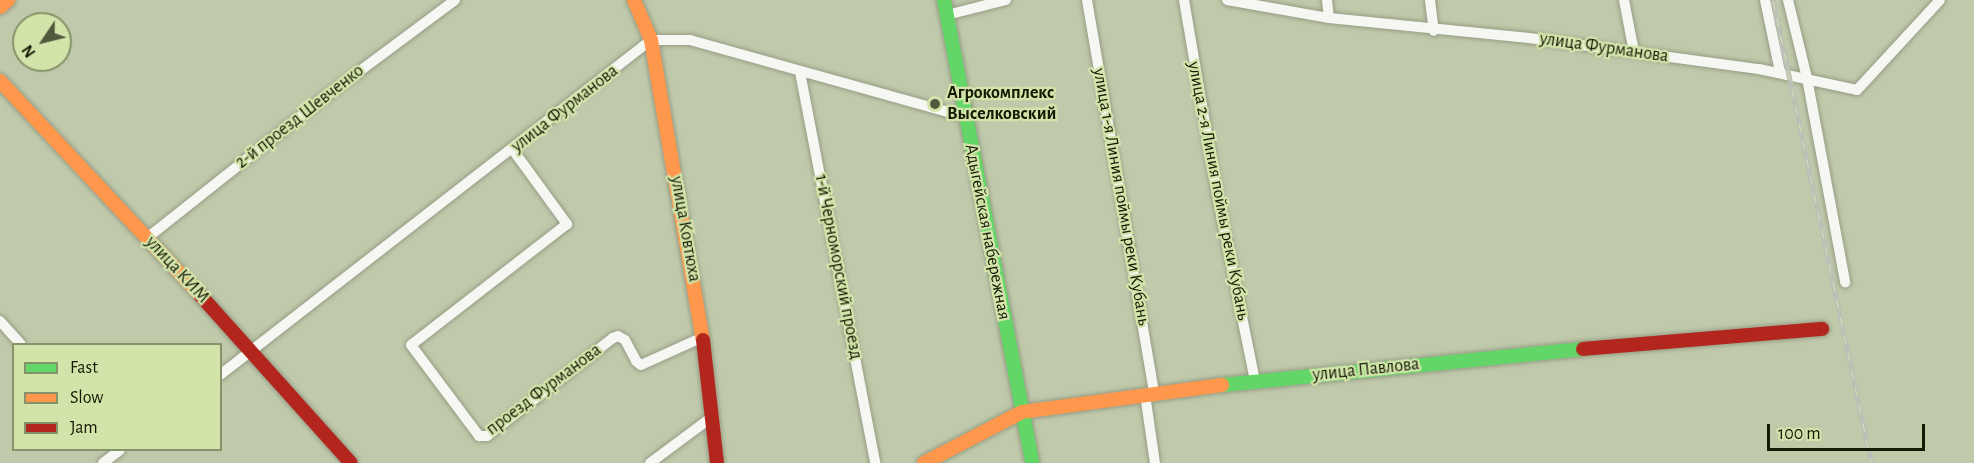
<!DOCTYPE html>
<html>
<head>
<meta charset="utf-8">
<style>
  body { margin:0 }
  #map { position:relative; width:1974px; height:463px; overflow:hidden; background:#c0caab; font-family:"Alegreya Sans",sans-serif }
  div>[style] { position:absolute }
  .roads { filter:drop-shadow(0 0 2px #969d85) drop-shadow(0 0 2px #969d85) }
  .street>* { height:10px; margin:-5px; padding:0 5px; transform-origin:5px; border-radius:5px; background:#f6f7f2 }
  .fast>* { height:14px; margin:-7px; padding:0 7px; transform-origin:7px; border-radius:7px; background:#63d668 }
  .slow>* { height:14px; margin:-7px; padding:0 7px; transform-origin:7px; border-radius:7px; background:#ff974d }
  .jam>* { height:14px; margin:-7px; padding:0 7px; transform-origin:7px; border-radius:7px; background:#b3261e }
  .rail>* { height:5px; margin-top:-2.5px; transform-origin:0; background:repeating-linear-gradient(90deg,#d2e4aa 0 9px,#bdc0b7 0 18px); box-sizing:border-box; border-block:2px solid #bdc0b7 }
  .dots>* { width:16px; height:16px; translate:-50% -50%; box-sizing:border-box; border:3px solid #d2e4aa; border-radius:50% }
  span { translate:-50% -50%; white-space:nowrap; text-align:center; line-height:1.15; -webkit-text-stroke:4.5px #d2e4aa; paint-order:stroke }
  .street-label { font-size:18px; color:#141a04 }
  .poi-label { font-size:18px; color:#141a04; font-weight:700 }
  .left { translate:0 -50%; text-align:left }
  .legend { position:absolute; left:12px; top:343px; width:210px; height:108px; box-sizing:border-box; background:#d2e4aa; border:2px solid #869368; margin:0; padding:8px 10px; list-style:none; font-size:18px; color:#141a04 }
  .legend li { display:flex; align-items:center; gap:12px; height:30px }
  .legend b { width:30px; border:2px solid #869368 }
  .north { position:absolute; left:12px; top:12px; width:60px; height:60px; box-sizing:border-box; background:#d2e4aa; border:2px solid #869368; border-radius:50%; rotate:235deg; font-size:16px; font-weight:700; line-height:24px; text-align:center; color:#141a04 }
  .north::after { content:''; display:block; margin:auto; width:21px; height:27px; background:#50583e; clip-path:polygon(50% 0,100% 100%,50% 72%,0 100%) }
  .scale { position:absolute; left:1767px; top:424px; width:158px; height:27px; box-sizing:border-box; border:3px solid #141a04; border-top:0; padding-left:8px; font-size:18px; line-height:21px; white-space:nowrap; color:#141a04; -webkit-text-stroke:4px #d2e4aa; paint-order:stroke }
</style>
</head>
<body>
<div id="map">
  <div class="roads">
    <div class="street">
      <div style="left:1087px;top:0;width:399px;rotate:80.3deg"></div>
      <div style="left:1184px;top:0;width:197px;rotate:80.3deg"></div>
      <div style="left:1217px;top:194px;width:191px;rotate:78.5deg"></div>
      <div style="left:1227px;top:0;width:104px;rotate:10deg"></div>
      <div style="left:1329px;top:18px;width:201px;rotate:5.7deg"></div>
      <div style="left:1529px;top:38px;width:232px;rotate:7.7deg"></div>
      <div style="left:1759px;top:69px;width:100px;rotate:12.1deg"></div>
      <div style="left:1857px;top:90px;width:122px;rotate:-47.3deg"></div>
      <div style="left:1327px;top:0;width:18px;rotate:84deg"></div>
      <div style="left:1430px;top:0;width:31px;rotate:83deg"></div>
      <div style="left:1624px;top:0;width:53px;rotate:79.1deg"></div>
      <div style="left:1765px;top:0;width:74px;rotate:78.2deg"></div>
      <div style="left:1788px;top:0;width:80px;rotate:76.3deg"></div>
      <div style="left:1807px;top:78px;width:208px;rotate:79.4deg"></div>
      <div style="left:947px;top:15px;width:61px;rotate:-14.3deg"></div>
      <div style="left:800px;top:72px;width:398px;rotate:79.1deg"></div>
      <div style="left:513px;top:150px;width:92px;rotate:53.9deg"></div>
      <div style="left:567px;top:224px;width:197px;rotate:142.2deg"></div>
      <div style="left:411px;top:345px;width:114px;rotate:53.2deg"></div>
      <div style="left:479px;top:436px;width:8px"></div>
      <div style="left:487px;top:436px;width:160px;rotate:-37.9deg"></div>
      <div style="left:613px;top:338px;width:5px;rotate:-22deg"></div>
      <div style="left:618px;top:336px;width:8px;rotate:30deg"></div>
      <div style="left:625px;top:340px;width:24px;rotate:62deg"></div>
      <div style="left:636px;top:361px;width:6px;rotate:39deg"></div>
      <div style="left:641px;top:365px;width:68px;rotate:-24.3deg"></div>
      <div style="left:147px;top:238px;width:232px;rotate:-38.4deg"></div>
      <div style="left:329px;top:94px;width:157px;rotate:-36.7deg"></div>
      <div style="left:0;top:321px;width:31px;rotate:48deg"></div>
      <div style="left:220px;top:375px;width:546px;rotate:-37.86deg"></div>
      <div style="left:651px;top:40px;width:39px"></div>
      <div style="left:690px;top:40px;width:286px;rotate:15.6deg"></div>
      <div style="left:1145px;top:394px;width:70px;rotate:81.8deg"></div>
      <div style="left:103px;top:463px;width:21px;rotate:-37deg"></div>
      <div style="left:650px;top:463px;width:77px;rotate:-36.6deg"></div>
    </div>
    <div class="fast">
      <div style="left:944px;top:0;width:471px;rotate:79.2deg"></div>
      <div style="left:1222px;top:385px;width:363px;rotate:-5.7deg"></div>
    </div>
    <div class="slow">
      <div style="left:634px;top:0;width:43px;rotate:67deg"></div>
      <div style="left:651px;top:40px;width:304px;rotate:80.2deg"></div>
      <div style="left:0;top:7px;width:11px;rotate:-41deg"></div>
      <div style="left:0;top:81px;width:294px;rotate:46.9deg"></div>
      <div style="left:924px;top:463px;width:110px;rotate:-27.5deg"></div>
      <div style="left:1022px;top:412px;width:202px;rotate:-7.7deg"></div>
    </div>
    <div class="jam">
      <div style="left:201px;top:296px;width:224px;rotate:48.1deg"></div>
      <div style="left:703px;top:340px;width:124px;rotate:83.5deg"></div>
      <div style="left:1583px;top:349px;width:240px;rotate:-4.8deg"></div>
    </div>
  </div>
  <div class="rail">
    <div style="left:1773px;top:0;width:473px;rotate:78deg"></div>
  </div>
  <div class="dots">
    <div style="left:935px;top:104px;background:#50583e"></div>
  </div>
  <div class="street-label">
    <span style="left:1604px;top:48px;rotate:8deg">улица Фурманова</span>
    <span style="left:565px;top:109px;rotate:-38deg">улица Фурманова</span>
    <span style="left:300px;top:117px;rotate:-38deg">2-й проезд Шевченко</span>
    <span style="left:1218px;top:191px;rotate:79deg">улица 2-я Линия поймы реки Кубань</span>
    <span style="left:1121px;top:197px;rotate:80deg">улица 1-я Линия поймы реки Кубань</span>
    <span style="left:685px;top:229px;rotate:80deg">улица Ковтюха</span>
    <span style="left:987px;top:232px;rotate:79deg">Адыгейская набережная</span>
    <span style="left:838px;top:267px;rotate:79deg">1-й Черноморский проезд</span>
    <span style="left:177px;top:270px;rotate:47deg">улица КИМ</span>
    <span style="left:1366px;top:370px;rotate:-6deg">улица Павлова</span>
    <span style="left:544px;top:390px;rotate:-37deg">проезд Фурманова</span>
  </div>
  <div class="poi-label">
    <span class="left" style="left:947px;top:104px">Агрокомплекс<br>Выселковский</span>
  </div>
  <ul class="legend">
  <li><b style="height:8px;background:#63d668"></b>Fast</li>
  <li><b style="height:8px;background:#ff974d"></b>Slow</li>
  <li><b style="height:8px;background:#b3261e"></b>Jam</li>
  </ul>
  <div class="north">N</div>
  <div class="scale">100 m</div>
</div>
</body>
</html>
